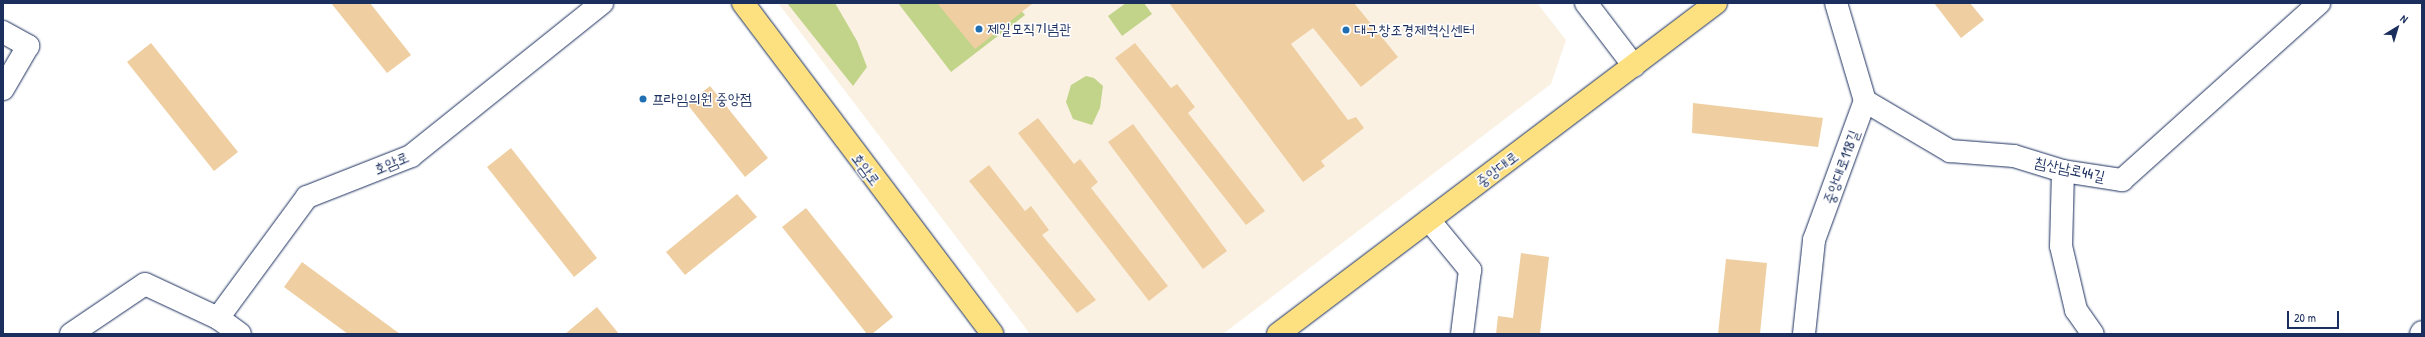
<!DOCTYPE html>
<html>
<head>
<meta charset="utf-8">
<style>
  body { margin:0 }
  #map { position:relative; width:2425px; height:337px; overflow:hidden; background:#fff; font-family:"Patrick Hand","Poor Story",sans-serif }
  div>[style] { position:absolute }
  .built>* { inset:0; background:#faf1e3 }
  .green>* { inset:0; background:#c1d489 }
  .building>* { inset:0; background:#efcfa1 }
  .roads { filter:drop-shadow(0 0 1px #1b2f5e) drop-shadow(0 0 1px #1b2f5e) }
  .minor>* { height:22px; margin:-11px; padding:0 11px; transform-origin:11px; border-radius:11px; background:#fff }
  .major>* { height:22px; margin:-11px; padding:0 11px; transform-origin:11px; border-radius:11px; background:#fde080 }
  .dots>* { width:11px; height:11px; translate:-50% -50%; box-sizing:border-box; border:2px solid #fff; border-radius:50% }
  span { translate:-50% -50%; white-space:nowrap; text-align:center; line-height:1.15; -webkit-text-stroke:3px #fff; paint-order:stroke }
  .poi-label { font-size:15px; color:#1b2f5e }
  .left { translate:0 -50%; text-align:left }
  .street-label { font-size:15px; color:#1b2f5e }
  .frame { position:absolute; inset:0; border:4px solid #1b2f5e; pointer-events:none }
  .north { position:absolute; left:2377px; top:8px; width:40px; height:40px; -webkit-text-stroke:3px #fff; paint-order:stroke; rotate:38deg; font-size:11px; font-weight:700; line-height:16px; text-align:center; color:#1b2f5e }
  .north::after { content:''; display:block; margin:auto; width:14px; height:18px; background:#1b2f5e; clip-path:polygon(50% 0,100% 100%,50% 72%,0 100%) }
  .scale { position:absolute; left:2287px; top:311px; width:52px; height:18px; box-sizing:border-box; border:2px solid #1b2f5e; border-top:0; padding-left:5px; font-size:12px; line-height:14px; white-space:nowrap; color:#1b2f5e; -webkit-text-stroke:3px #fff; paint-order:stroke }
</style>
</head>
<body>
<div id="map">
  <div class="built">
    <div style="clip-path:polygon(778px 3px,1537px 3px,1566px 40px,1551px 84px,1223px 334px,1030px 334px)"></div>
  </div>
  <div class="green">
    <div style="clip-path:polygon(787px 3px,835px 3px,857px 41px,867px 67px,853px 86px)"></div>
    <div style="clip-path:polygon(898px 3px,1015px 3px,1025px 15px,951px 72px)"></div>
    <div style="clip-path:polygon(1126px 3px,1144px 3px,1152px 14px,1122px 36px,1108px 16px)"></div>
    <div style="clip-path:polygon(1086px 76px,1094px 78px,1103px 86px,1100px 108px,1092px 125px,1073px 119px,1066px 102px,1071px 85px)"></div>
  </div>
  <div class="building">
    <div style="clip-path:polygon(331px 3px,370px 3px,411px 55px,387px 73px)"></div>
    <div style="clip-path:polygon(937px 3px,1033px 3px,975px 49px)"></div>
    <div style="clip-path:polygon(1169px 3px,1354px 3px,1398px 57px,1361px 87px,1313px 28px,1291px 44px,1348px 120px,1356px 117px,1364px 128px,1321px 161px,1325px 166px,1303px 182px)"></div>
    <div style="clip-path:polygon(1934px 3px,1970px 3px,1984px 20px,1961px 38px)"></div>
    <div style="clip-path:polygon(151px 43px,238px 152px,214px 171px,127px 62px)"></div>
    <div style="clip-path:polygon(1135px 43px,1171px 88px,1177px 84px,1195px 107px,1188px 113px,1265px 211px,1246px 225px,1115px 58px)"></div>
    <div style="clip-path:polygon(710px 86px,768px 158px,745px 177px,687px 104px)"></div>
    <div style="clip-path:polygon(1693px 103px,1823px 118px,1818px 147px,1692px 133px)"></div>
    <div style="clip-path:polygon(1038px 118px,1074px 164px,1080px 159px,1098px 182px,1091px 188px,1168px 286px,1149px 301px,1018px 133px)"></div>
    <div style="clip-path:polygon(1133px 124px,1227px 251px,1203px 269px,1108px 142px)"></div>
    <div style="clip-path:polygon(511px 148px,597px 258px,574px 277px,487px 167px)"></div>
    <div style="clip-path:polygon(989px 165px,1025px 211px,1031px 206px,1049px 230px,1042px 235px,1096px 300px,1077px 313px,969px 181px)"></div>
    <div style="clip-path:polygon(737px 194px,757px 217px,685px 275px,666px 252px)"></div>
    <div style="clip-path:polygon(806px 208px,893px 317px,872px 334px,867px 334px,782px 227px)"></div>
    <div style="clip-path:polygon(1521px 253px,1549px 257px,1540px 334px,1496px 334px,1498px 316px,1513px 318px)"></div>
    <div style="clip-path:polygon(1726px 259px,1767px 263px,1760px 334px,1718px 334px)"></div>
    <div style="clip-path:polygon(302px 262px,400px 334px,348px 334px,284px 287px)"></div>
    <div style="clip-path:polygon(597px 307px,619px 334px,565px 334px)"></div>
  </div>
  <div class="roads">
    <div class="minor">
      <div style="left:1586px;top:3px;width:79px;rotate:52.7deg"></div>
      <div style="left:3px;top:32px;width:29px;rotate:29deg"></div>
      <div style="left:28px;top:46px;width:50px;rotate:120.2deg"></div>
      <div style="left:1865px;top:101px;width:99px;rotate:30.5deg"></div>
      <div style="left:1950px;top:151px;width:64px;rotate:4.5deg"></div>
      <div style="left:2014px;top:156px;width:51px;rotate:17deg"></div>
      <div style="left:2063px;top:171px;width:60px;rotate:8.7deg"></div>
      <div style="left:2122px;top:180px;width:265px;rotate:-41.9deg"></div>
      <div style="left:2063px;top:171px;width:75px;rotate:91.5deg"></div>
      <div style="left:2061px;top:246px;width:66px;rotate:76.8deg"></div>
      <div style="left:2076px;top:310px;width:29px;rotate:55deg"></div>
      <div style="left:1429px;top:220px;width:65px;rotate:50.6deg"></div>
      <div style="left:1470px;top:270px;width:64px;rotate:97.1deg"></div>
      <div style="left:218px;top:318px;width:150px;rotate:-53.7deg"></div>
      <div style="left:307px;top:197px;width:112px;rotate:-21.5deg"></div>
      <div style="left:411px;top:156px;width:245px;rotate:-38.7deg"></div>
      <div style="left:71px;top:334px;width:89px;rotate:-34deg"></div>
      <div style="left:145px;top:284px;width:81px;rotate:25deg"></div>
      <div style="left:218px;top:318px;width:27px;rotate:36deg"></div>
      <div style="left:1804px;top:334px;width:95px;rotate:-83.9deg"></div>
      <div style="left:1814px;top:240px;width:148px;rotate:-69.9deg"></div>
      <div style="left:1865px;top:101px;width:102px;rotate:-106.5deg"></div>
      <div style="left:2421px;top:334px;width:2px;rotate:-63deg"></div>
    </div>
    <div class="major">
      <div style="left:743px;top:3px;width:414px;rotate:53deg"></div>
      <div style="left:1278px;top:334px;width:549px;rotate:-37.08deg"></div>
    </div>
  </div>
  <div class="dots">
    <div style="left:979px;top:29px;background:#1f6fb2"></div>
    <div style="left:1346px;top:30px;background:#1f6fb2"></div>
    <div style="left:643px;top:99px;background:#1f6fb2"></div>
  </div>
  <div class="poi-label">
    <span class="left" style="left:987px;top:29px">제일모직기념관</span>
    <span class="left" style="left:1354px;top:30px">대구창조경제혁신센터</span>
    <span class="left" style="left:652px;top:99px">프라임의원 중앙점</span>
  </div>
  <div class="street-label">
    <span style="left:391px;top:163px;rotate:-23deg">호암로</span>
    <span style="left:1841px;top:167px;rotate:-70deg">중앙대로118길</span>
    <span style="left:866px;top:169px;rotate:53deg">호암로</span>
    <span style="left:1497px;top:169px;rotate:-37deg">중앙대로</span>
    <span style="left:2070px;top:169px;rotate:12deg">침산남로44길</span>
  </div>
  <div class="frame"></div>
  <div class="north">N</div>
  <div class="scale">20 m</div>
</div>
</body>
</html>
